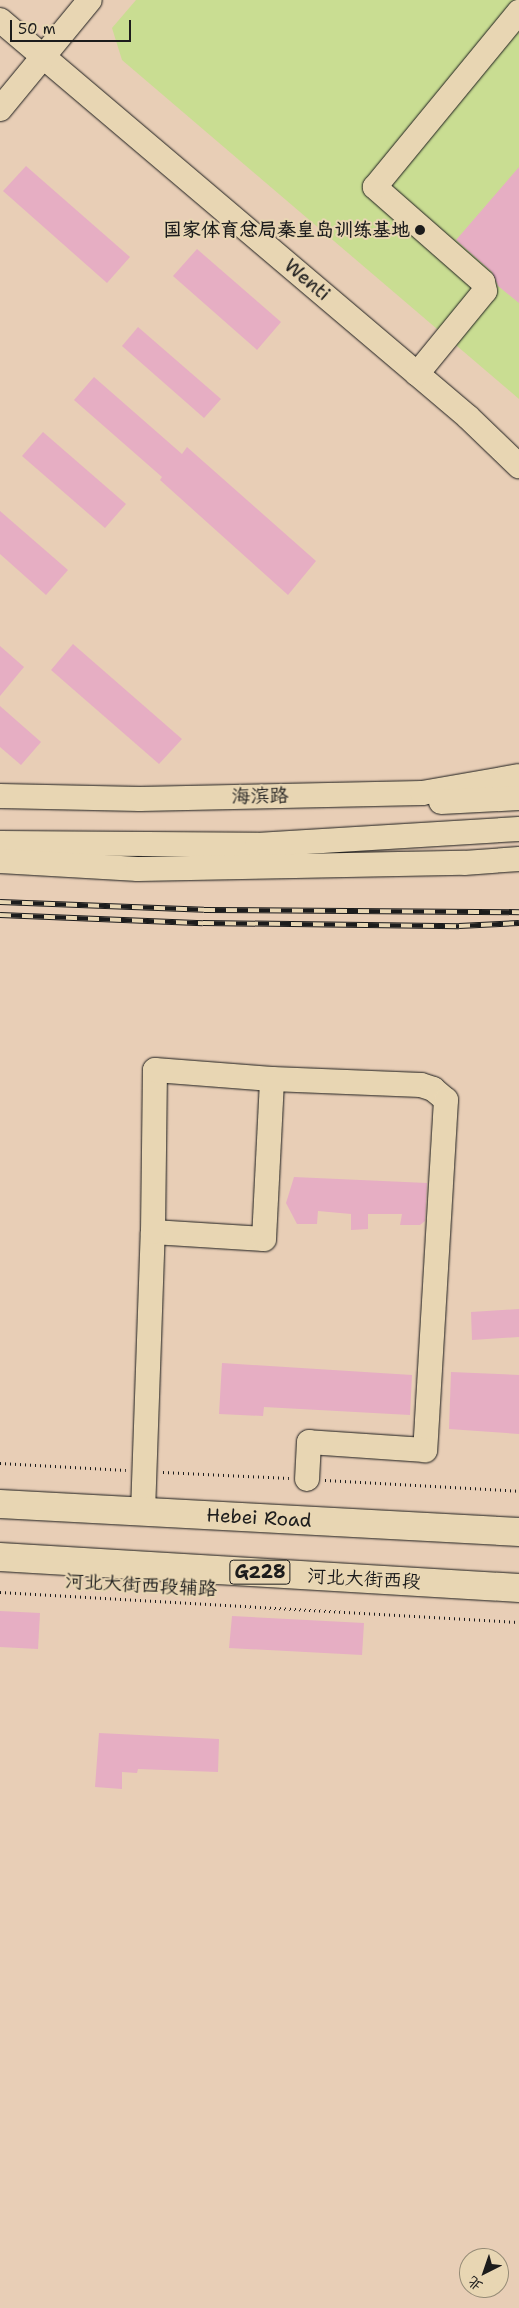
<!DOCTYPE html>
<html>
<head>
<meta charset="utf-8">
<style>
  body { margin:0 }
  #map { position:relative; width:519px; height:2308px; overflow:hidden; background:#e8ceb6; font-family:"Shantell Sans","LXGW WenKai TC",sans-serif }
  div>[style] { position:absolute }
  .green>* { inset:0; background:#c9dd92 }
  .building>* { inset:0; background:#e6aec3 }
  .path>* { height:3px; margin-top:-1.5px; transform-origin:0; background:repeating-linear-gradient(90deg,#1c1c1c 0 1px,transparent 0 5px) }
  .roads { filter:drop-shadow(0 0 1px #1c1c1c) drop-shadow(0 0 1px #1c1c1c) }
  .minor>* { height:24px; margin:-12px; padding:0 12px; transform-origin:12px; border-radius:12px; background:#e8d6b3 }
  .highway>* { height:28px; margin:-14px; padding:0 14px; transform-origin:14px; border-radius:14px; background:#e8d6b3 }
  .rail>* { height:5.5px; margin-top:-2.75px; transform-origin:0; background:repeating-linear-gradient(90deg,#e8d6b3 0 11px,#1c1c1c 0 22px); box-sizing:border-box; border-block:1px solid #1c1c1c }
  .dots>* { width:14px; height:14px; translate:-50% -50%; box-sizing:border-box; border:2px solid #e8d6b3; border-radius:50% }
  span { translate:-50% -50%; white-space:nowrap; text-align:center; line-height:1.15; -webkit-text-stroke:4px #e8d6b3; paint-order:stroke }
  .shield-label span { padding:1px 4px; background:#e8d6b3; border:1px solid; border-radius:4px; -webkit-text-stroke-width:0 }
  .shield-label { font-size:18px; color:#1c1c1c; font-weight:700 }
  .poi-label { font-size:19px; color:#1c1c1c; font-weight:700 }
  .right { translate:-100% -50%; text-align:right }
  .street-label { font-size:19px; color:#1c1c1c }
  .north { position:absolute; left:459px; top:2248px; width:50px; height:50px; box-sizing:border-box; background:#e8d6b3; border:1px solid #968c77; border-radius:50%; rotate:221deg; font-size:14px; font-weight:700; line-height:20px; text-align:center; color:#1c1c1c }
  .north::after { content:''; display:block; margin:auto; width:18px; height:22px; background:#1c1c1c; clip-path:polygon(50% 0,100% 100%,50% 72%,0 100%) }
  .scale { position:absolute; left:10px; top:20px; width:121px; height:22px; box-sizing:border-box; border:2px solid #1c1c1c; border-top:0; padding-left:6px; font-size:15px; line-height:18px; white-space:nowrap; color:#1c1c1c; -webkit-text-stroke:4px #e8d6b3; paint-order:stroke }
</style>
</head>
<body>
<div id="map">
  <div class="green">
    <div style="clip-path:polygon(136px 0,519px 0,519px 399px,122px 60px,112px 28px)"></div>
  </div>
  <div class="building">
    <div style="clip-path:polygon(26px 166px,130px 257px,107px 283px,3px 191px)"></div>
    <div style="clip-path:polygon(519px 167px,519px 303px,498px 286px,492px 272px,456px 240px)"></div>
    <div style="clip-path:polygon(197px 249px,281px 322px,257px 350px,173px 276px)"></div>
    <div style="clip-path:polygon(138px 327px,221px 399px,204px 418px,122px 346px)"></div>
    <div style="clip-path:polygon(94px 377px,182px 454px,187px 447px,316px 561px,288px 595px,160px 480px,162px 477px,74px 400px)"></div>
    <div style="clip-path:polygon(43px 432px,126px 504px,105px 528px,22px 456px)"></div>
    <div style="clip-path:polygon(0 511px,68px 570px,46px 595px,0 554px)"></div>
    <div style="clip-path:polygon(73px 644px,182px 739px,159px 764px,51px 670px)"></div>
    <div style="clip-path:polygon(0 646px,24px 667px,0 696px)"></div>
    <div style="clip-path:polygon(0 706px,41px 742px,21px 765px,0 747px)"></div>
    <div style="clip-path:polygon(294px 1177px,427px 1183px,425px 1221px,420px 1225px,400px 1225px,402px 1214px,368px 1214px,368px 1229px,351px 1230px,351px 1214px,318px 1211px,317px 1224px,297px 1224px,286px 1203px)"></div>
    <div style="clip-path:polygon(519px 1309px,519px 1337px,472px 1340px,471px 1312px)"></div>
    <div style="clip-path:polygon(222px 1363px,412px 1375px,410px 1415px,264px 1407px,263px 1416px,219px 1414px)"></div>
    <div style="clip-path:polygon(451px 1372px,519px 1375px,519px 1434px,449px 1429px)"></div>
    <div style="clip-path:polygon(0 1611px,40px 1613px,38px 1649px,0 1647px)"></div>
    <div style="clip-path:polygon(232px 1616px,364px 1623px,362px 1655px,229px 1648px)"></div>
    <div style="clip-path:polygon(99px 1733px,219px 1739px,218px 1772px,138px 1769px,137px 1773px,122px 1772px,122px 1789px,95px 1787px)"></div>
  </div>
  <div class="path">
    <div style="left:0;top:1463px;width:126px;rotate:3.2deg"></div>
    <div style="left:163px;top:1472px;width:126px;rotate:2.7deg"></div>
    <div style="left:325px;top:1480px;width:194px;rotate:3.2deg"></div>
    <div style="left:0;top:1592px;width:520px;rotate:3.31deg"></div>
  </div>
  <div class="roads">
    <div class="minor">
      <div style="left:0;top:20px;width:614px;rotate:40.31deg"></div>
      <div style="left:468px;top:417px;width:71px;rotate:43.9deg"></div>
      <div style="left:0;top:109px;width:141px;rotate:-50.5deg"></div>
      <div style="left:417px;top:374px;width:107px;rotate:-50.7deg"></div>
      <div style="left:485px;top:291px;width:9px;rotate:-103deg"></div>
      <div style="left:483px;top:282px;width:144px;rotate:-138.7deg"></div>
      <div style="left:375px;top:187px;width:227px;rotate:-50.6deg"></div>
      <div style="left:0;top:796px;width:140px;rotate:1.2deg"></div>
      <div style="left:140px;top:799px;width:282px;rotate:-1.2deg"></div>
      <div style="left:422px;top:793px;width:98px;rotate:-9.9deg"></div>
      <div style="left:441px;top:802px;width:78px;rotate:-2.9deg"></div>
      <div style="left:0;top:843px;width:257px;rotate:0.4deg"></div>
      <div style="left:257px;top:845px;width:262px;rotate:-3.5deg"></div>
      <div style="left:0;top:861px;width:138px;rotate:3.3deg"></div>
      <div style="left:138px;top:869px;width:326px;rotate:-1.1deg"></div>
      <div style="left:464px;top:863px;width:55px;rotate:-4.2deg"></div>
      <div style="left:153px;top:1232px;width:111px;rotate:3.6deg"></div>
      <div style="left:264px;top:1239px;width:160px;rotate:-87.1deg"></div>
      <div style="left:143px;top:1512px;width:280px;rotate:-88deg"></div>
      <div style="left:153px;top:1232px;width:162px;rotate:-89.3deg"></div>
      <div style="left:155px;top:1070px;width:117px;rotate:4.4deg"></div>
      <div style="left:272px;top:1079px;width:149px;rotate:2.3deg"></div>
      <div style="left:421px;top:1085px;width:13px;rotate:18deg"></div>
      <div style="left:433px;top:1089px;width:17px;rotate:40deg"></div>
      <div style="left:446px;top:1100px;width:351px;rotate:93.4deg"></div>
      <div style="left:425px;top:1450px;width:116px;rotate:-176.1deg"></div>
      <div style="left:309px;top:1442px;width:37px;rotate:93deg"></div>
    </div>
    <div class="highway">
      <div style="left:0;top:1504px;width:520px;rotate:3.09deg"></div>
      <div style="left:0;top:1557px;width:520px;rotate:3.42deg"></div>
    </div>
  </div>
  <div class="rail">
    <div style="left:0;top:902px;width:204px;rotate:2.2deg"></div>
    <div style="left:204px;top:910px;width:315px;rotate:0.4deg"></div>
    <div style="left:0;top:915px;width:203px;rotate:2.3deg"></div>
    <div style="left:203px;top:923px;width:256px;rotate:0.7deg"></div>
    <div style="left:459px;top:926px;width:60px;rotate:-2.9deg"></div>
  </div>
  <div class="dots">
    <div style="left:420px;top:230px;background:#1c1c1c"></div>
  </div>
  <div class="shield-label">
    <span style="left:260px;top:1572px">G228</span>
  </div>
  <div class="poi-label">
    <span class="right" style="left:410px;top:230px">国家体育总局秦皇岛训练基地</span>
  </div>
  <div class="street-label">
    <span style="left:307px;top:280px;rotate:40deg">Wenti</span>
    <span style="left:260px;top:796px;rotate:-1deg">海滨路</span>
    <span style="left:259px;top:1518px;rotate:3deg">Hebei Road</span>
    <span style="left:364px;top:1579px;rotate:3deg">河北大街西段</span>
    <span style="left:141px;top:1585px;rotate:3deg">河北大街西段辅路</span>
  </div>
  <div class="north">北</div>
  <div class="scale">50 m</div>
</div>
</body>
</html>
